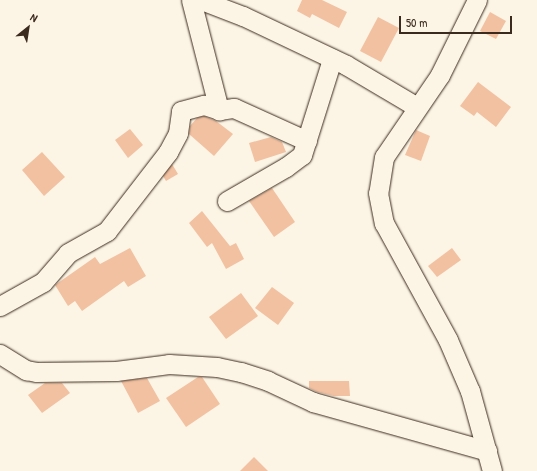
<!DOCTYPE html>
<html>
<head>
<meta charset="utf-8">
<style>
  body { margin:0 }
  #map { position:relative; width:537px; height:471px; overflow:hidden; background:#fcf5e5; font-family:"Patrick Hand",sans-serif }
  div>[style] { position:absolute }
  .building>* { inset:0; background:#f1c1a1 }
  .roads { filter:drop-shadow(0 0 1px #3b2a1e) drop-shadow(0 0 1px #3b2a1e) }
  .minor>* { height:19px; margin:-9.5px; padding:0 9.5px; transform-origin:9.5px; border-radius:9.5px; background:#fcf5e5 }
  span { translate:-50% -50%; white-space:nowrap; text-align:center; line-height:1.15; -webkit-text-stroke:3.5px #fcf5e5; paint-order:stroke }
  .north { position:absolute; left:8px; top:8px; width:40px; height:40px; -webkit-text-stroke:3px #fcf5e5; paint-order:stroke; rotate:30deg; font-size:11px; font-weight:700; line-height:16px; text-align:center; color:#3b2a1e }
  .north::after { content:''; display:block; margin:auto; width:14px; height:18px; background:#3b2a1e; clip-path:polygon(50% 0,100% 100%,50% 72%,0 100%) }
  .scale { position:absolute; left:399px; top:16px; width:113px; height:18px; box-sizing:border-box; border:2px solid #3b2a1e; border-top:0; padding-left:5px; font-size:12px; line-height:14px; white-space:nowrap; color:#3b2a1e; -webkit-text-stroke:3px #fcf5e5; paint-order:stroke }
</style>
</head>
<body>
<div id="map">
  <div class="building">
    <div style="clip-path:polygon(302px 0,322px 0,347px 12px,339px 28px,312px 14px,310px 18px,297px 11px)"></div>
    <div style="clip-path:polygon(490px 12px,506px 21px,496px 39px,480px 31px)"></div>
    <div style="clip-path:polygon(378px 17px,399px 28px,381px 62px,360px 51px)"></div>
    <div style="clip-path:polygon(478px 82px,511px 107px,496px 127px,477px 112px,474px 116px,460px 106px)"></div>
    <div style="clip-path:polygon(204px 116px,216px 121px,233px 134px,214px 156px,189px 134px,190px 126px,197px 118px)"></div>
    <div style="clip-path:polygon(130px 129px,143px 145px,128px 158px,115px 140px)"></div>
    <div style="clip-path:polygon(416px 130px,430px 136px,421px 161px,405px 155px)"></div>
    <div style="clip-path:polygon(271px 137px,282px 142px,286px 152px,255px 162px,249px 143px)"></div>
    <div style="clip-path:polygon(42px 152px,65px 177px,44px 196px,22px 170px)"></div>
    <div style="clip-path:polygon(172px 164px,178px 174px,166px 181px,163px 176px)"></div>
    <div style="clip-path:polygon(272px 188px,295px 222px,274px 237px,249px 201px)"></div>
    <div style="clip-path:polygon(202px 211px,230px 246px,236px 243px,244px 259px,226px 269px,212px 243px,207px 247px,189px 223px)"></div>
    <div style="clip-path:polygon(130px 248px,146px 276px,128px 287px,124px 281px,82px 311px,75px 301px,68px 306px,55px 285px,95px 257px,100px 264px)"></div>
    <div style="clip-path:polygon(452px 248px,461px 260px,437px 277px,428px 266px)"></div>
    <div style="clip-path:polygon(272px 287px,294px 303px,278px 325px,255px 308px)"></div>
    <div style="clip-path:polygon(241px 293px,258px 316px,226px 339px,209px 317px)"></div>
    <div style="clip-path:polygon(198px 377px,202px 377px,220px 404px,186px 427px,166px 398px)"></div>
    <div style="clip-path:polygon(147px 378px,160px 401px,138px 413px,121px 381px)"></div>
    <div style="clip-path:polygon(309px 381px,349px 381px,350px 396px,334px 396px,317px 392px,309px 388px)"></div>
    <div style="clip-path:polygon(45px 383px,62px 383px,70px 393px,42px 413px,28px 395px)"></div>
    <div style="clip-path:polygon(254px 457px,268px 471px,240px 471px)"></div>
  </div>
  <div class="roads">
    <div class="minor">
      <div style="left:191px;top:0;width:114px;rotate:75.7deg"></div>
      <div style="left:201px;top:0;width:45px;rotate:20.9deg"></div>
      <div style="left:243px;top:16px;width:114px;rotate:25.4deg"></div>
      <div style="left:346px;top:65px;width:82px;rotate:30.6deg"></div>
      <div style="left:477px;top:0;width:84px;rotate:116.3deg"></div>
      <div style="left:440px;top:75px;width:99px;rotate:124.3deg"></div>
      <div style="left:384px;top:157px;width:36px;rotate:99deg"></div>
      <div style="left:378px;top:193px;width:31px;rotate:79deg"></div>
      <div style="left:384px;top:223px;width:133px;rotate:61.3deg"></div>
      <div style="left:448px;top:340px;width:56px;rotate:66.7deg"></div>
      <div style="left:470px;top:391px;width:83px;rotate:74.6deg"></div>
      <div style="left:227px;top:201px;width:68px;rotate:-30deg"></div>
      <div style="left:286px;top:167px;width:20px;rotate:-37deg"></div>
      <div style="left:302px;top:155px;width:101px;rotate:-72.6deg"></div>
      <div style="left:0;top:306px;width:49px;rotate:-29.2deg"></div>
      <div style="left:43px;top:282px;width:38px;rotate:-49deg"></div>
      <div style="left:68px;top:253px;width:45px;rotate:-29.4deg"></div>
      <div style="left:107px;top:231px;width:100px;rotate:-52.3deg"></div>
      <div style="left:168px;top:152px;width:21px;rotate:-62deg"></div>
      <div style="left:178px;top:133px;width:22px;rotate:-82deg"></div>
      <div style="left:181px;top:111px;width:24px;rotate:-15deg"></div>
      <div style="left:204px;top:105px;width:16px;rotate:18deg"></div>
      <div style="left:219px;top:110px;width:15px;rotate:-8deg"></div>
      <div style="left:234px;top:108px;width:80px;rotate:24.3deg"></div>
      <div style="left:0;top:354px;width:31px;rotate:32deg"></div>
      <div style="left:26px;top:370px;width:10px;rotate:11deg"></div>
      <div style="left:36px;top:372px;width:80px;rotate:-0.7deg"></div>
      <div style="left:116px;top:371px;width:53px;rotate:-7.5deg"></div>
      <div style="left:169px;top:364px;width:48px;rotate:3.6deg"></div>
      <div style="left:217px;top:367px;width:25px;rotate:12deg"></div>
      <div style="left:241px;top:372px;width:28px;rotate:18deg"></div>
      <div style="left:268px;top:381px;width:50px;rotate:25deg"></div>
      <div style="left:313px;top:402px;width:181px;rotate:15.7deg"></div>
    </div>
  </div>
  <div class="north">N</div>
  <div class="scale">50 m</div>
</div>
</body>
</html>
